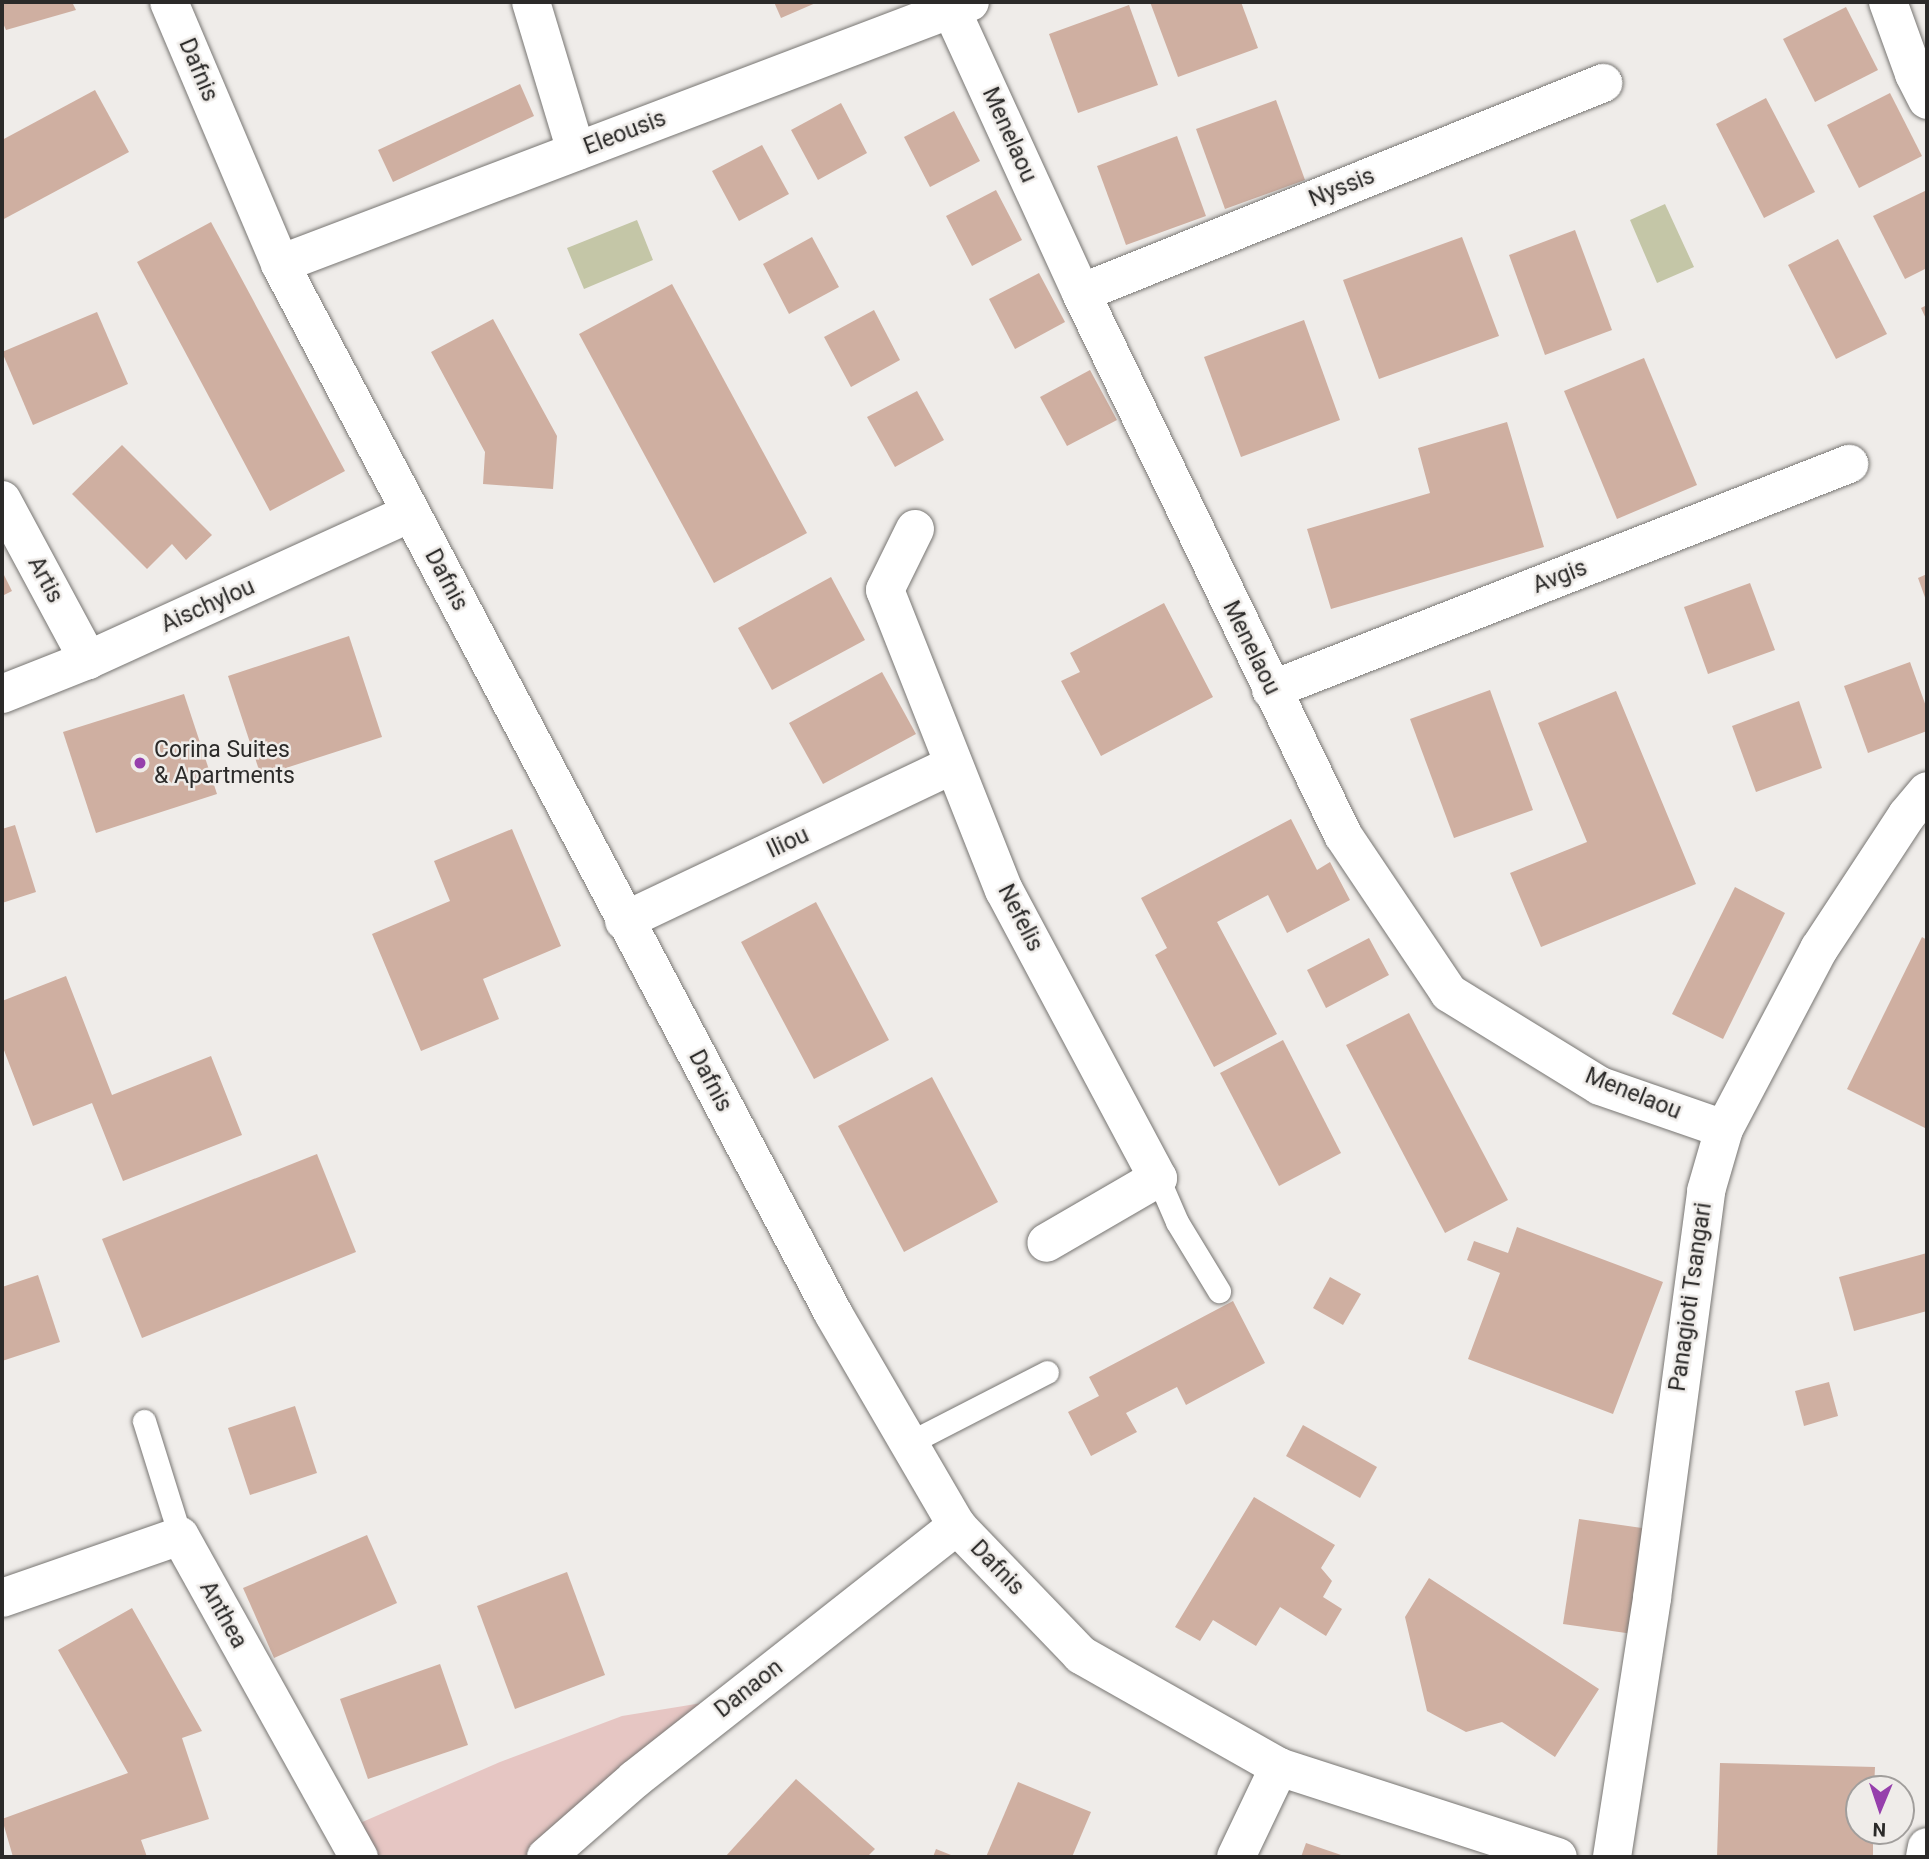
<!DOCTYPE html>
<html>
<head>
<meta charset="utf-8">
<style>
  body { margin:0 }
  #map { position:relative; width:1929px; height:1859px; overflow:hidden; background:#efece9; font-family:Roboto,sans-serif }
  div>[style] { position:absolute }
  .green>* { inset:0; background:#e6c6c3 }
  .water>* { inset:0; background:#c4c6a7 }
  .building>* { inset:0; background:#cfafa1 }
  .roads { filter:drop-shadow(0 0 2px #787673) drop-shadow(0 0 2px #787673) }
  .service>* { height:23px; margin:-11.5px; padding:0 11.5px; transform-origin:11.5px; border-radius:11.5px; background:#fff }
  .minor>* { height:38px; margin:-19px; padding:0 19px; transform-origin:19px; border-radius:19px; background:#fff }
  .tertiary>* { height:38px; margin:-19px; padding:0 19px; transform-origin:19px; border-radius:19px; background:#fff }
  .dots>* { width:19px; height:19px; translate:-50% -50%; box-sizing:border-box; border:4px solid #efece9; border-radius:50% }
  span { translate:-50% -50%; white-space:nowrap; text-align:center; line-height:1.15; -webkit-text-stroke:5px #efece9; paint-order:stroke }
  .street-label { font-size:23px; color:#2b2a29 }
  .poi-label { font-size:23px; color:#2b2a29 }
  .left { translate:0 -50%; text-align:left }
  .frame { position:absolute; inset:0; border:4px solid #2b2a29; pointer-events:none }
  .north { position:absolute; left:1845px; top:1775px; width:70px; height:70px; box-sizing:border-box; background:#efece9; border:2px solid #a19e9c; border-radius:50%; rotate:182deg; font-size:19px; font-weight:700; line-height:28px; text-align:center; color:#2b2a29 }
  .north::after { content:''; display:block; margin:auto; width:24px; height:32px; background:#963fac; clip-path:polygon(50% 0,100% 100%,50% 72%,0 100%) }
</style>
</head>
<body>
<div id="map">
  <div class="green">
    <div style="clip-path:polygon(739px 1697px,546px 1857px,359px 1857px,344px 1830px,500px 1762px,622px 1716px)"></div>
  </div>
  <div class="water">
    <div style="clip-path:polygon(1665px 204px,1694px 267px,1657px 283px,1630px 220px)"></div>
    <div style="clip-path:polygon(637px 220px,653px 260px,584px 289px,567px 248px)"></div>
  </div>
  <div class="building">
    <div style="clip-path:polygon(2px 2px,72px 2px,76px 10px,6px 30px,2px 21px)"></div>
    <div style="clip-path:polygon(774px 2px,818px 2px,781px 18px)"></div>
    <div style="clip-path:polygon(1150px 2px,1241px 2px,1258px 48px,1178px 77px)"></div>
    <div style="clip-path:polygon(1129px 5px,1158px 85px,1078px 113px,1049px 34px)"></div>
    <div style="clip-path:polygon(1846px 7px,1878px 70px,1815px 102px,1783px 39px)"></div>
    <div style="clip-path:polygon(520px 84px,534px 116px,393px 182px,378px 150px)"></div>
    <div style="clip-path:polygon(95px 90px,129px 152px,2px 220px,2px 140px)"></div>
    <div style="clip-path:polygon(1890px 93px,1922px 156px,1859px 188px,1827px 125px)"></div>
    <div style="clip-path:polygon(1766px 98px,1815px 192px,1764px 218px,1716px 124px)"></div>
    <div style="clip-path:polygon(1276px 100px,1305px 180px,1225px 209px,1196px 129px)"></div>
    <div style="clip-path:polygon(841px 103px,867px 153px,818px 180px,791px 130px)"></div>
    <div style="clip-path:polygon(954px 111px,980px 161px,930px 187px,904px 137px)"></div>
    <div style="clip-path:polygon(1177px 136px,1206px 216px,1126px 245px,1097px 166px)"></div>
    <div style="clip-path:polygon(762px 145px,789px 194px,739px 221px,712px 171px)"></div>
    <div style="clip-path:polygon(996px 190px,1022px 240px,972px 266px,946px 216px)"></div>
    <div style="clip-path:polygon(1927px 190px,1927px 268px,1905px 279px,1873px 216px)"></div>
    <div style="clip-path:polygon(211px 222px,345px 471px,270px 511px,137px 262px)"></div>
    <div style="clip-path:polygon(1575px 230px,1612px 330px,1545px 355px,1509px 255px)"></div>
    <div style="clip-path:polygon(812px 237px,839px 287px,789px 314px,763px 264px)"></div>
    <div style="clip-path:polygon(1462px 237px,1499px 336px,1379px 379px,1343px 280px)"></div>
    <div style="clip-path:polygon(1838px 239px,1887px 334px,1836px 359px,1788px 265px)"></div>
    <div style="clip-path:polygon(1039px 273px,1065px 322px,1015px 349px,989px 299px)"></div>
    <div style="clip-path:polygon(672px 284px,807px 533px,714px 583px,579px 334px)"></div>
    <div style="clip-path:polygon(1927px 305px,1927px 321px,1921px 308px)"></div>
    <div style="clip-path:polygon(874px 310px,900px 360px,851px 387px,824px 337px)"></div>
    <div style="clip-path:polygon(97px 312px,128px 384px,33px 425px,2px 352px)"></div>
    <div style="clip-path:polygon(493px 319px,557px 436px,553px 489px,483px 484px,485px 452px,431px 352px)"></div>
    <div style="clip-path:polygon(1304px 320px,1340px 420px,1241px 457px,1204px 357px)"></div>
    <div style="clip-path:polygon(1644px 358px,1697px 485px,1617px 519px,1564px 391px)"></div>
    <div style="clip-path:polygon(1090px 370px,1117px 420px,1067px 446px,1040px 397px)"></div>
    <div style="clip-path:polygon(917px 391px,944px 440px,895px 467px,867px 417px)"></div>
    <div style="clip-path:polygon(1507px 422px,1544px 547px,1331px 609px,1307px 529px,1430px 493px,1418px 448px)"></div>
    <div style="clip-path:polygon(122px 445px,212px 535px,186px 560px,172px 544px,147px 569px,72px 494px)"></div>
    <div style="clip-path:polygon(2px 571px,12px 591px,2px 596px)"></div>
    <div style="clip-path:polygon(1927px 574px,1927px 603px,1918px 578px)"></div>
    <div style="clip-path:polygon(831px 577px,865px 640px,772px 690px,738px 628px)"></div>
    <div style="clip-path:polygon(1750px 583px,1775px 650px,1708px 674px,1684px 607px)"></div>
    <div style="clip-path:polygon(1164px 603px,1213px 697px,1101px 756px,1061px 681px,1080px 672px,1070px 653px)"></div>
    <div style="clip-path:polygon(349px 636px,382px 737px,261px 776px,228px 676px)"></div>
    <div style="clip-path:polygon(1910px 662px,1927px 709px,1927px 731px,1868px 753px,1844px 686px)"></div>
    <div style="clip-path:polygon(882px 672px,916px 734px,823px 784px,789px 723px)"></div>
    <div style="clip-path:polygon(1490px 690px,1533px 810px,1454px 838px,1410px 719px)"></div>
    <div style="clip-path:polygon(1616px 691px,1696px 884px,1541px 947px,1510px 873px,1587px 842px,1538px 723px)"></div>
    <div style="clip-path:polygon(184px 694px,217px 794px,96px 833px,63px 732px)"></div>
    <div style="clip-path:polygon(1799px 701px,1822px 768px,1756px 792px,1732px 726px)"></div>
    <div style="clip-path:polygon(1291px 819px,1317px 870px,1330px 862px,1350px 900px,1287px 933px,1268px 895px,1217px 922px,1277px 1034px,1214px 1067px,1155px 955px,1167px 948px,1141px 898px)"></div>
    <div style="clip-path:polygon(15px 825px,36px 892px,2px 903px,2px 829px)"></div>
    <div style="clip-path:polygon(512px 829px,561px 946px,483px 979px,499px 1019px,421px 1051px,372px 934px,450px 901px,434px 861px)"></div>
    <div style="clip-path:polygon(1735px 887px,1785px 913px,1723px 1039px,1672px 1014px)"></div>
    <div style="clip-path:polygon(816px 902px,889px 1040px,814px 1079px,741px 942px)"></div>
    <div style="clip-path:polygon(1922px 937px,1927px 940px,1927px 1129px,1847px 1089px)"></div>
    <div style="clip-path:polygon(1369px 938px,1389px 975px,1326px 1008px,1307px 970px)"></div>
    <div style="clip-path:polygon(66px 976px,112px 1095px,211px 1056px,242px 1135px,123px 1181px,92px 1103px,33px 1126px,2px 1045px,2px 1001px)"></div>
    <div style="clip-path:polygon(1409px 1013px,1508px 1200px,1445px 1233px,1346px 1045px)"></div>
    <div style="clip-path:polygon(1283px 1040px,1341px 1153px,1279px 1186px,1220px 1073px)"></div>
    <div style="clip-path:polygon(932px 1077px,998px 1202px,904px 1252px,838px 1126px)"></div>
    <div style="clip-path:polygon(317px 1154px,356px 1252px,142px 1338px,102px 1239px)"></div>
    <div style="clip-path:polygon(1517px 1227px,1663px 1282px,1613px 1414px,1468px 1359px,1500px 1273px,1467px 1260px,1474px 1241px,1508px 1253px)"></div>
    <div style="clip-path:polygon(1927px 1253px,1927px 1311px,1854px 1331px,1839px 1277px)"></div>
    <div style="clip-path:polygon(38px 1275px,60px 1342px,2px 1361px,2px 1287px)"></div>
    <div style="clip-path:polygon(1330px 1277px,1361px 1294px,1343px 1325px,1313px 1308px)"></div>
    <div style="clip-path:polygon(1233px 1301px,1265px 1363px,1186px 1405px,1177px 1387px,1126px 1413px,1137px 1432px,1091px 1456px,1068px 1412px,1099px 1396px,1089px 1377px)"></div>
    <div style="clip-path:polygon(1829px 1382px,1838px 1416px,1804px 1426px,1795px 1391px)"></div>
    <div style="clip-path:polygon(295px 1406px,317px 1473px,250px 1495px,228px 1428px)"></div>
    <div style="clip-path:polygon(1303px 1425px,1377px 1467px,1360px 1498px,1286px 1456px)"></div>
    <div style="clip-path:polygon(1254px 1497px,1335px 1545px,1321px 1568px,1332px 1581px,1323px 1597px,1342px 1609px,1326px 1636px,1280px 1607px,1256px 1646px,1213px 1620px,1200px 1641px,1175px 1627px)"></div>
    <div style="clip-path:polygon(1579px 1519px,1649px 1529px,1633px 1634px,1563px 1624px)"></div>
    <div style="clip-path:polygon(367px 1535px,397px 1603px,274px 1658px,243px 1588px)"></div>
    <div style="clip-path:polygon(567px 1572px,605px 1675px,515px 1709px,477px 1606px)"></div>
    <div style="clip-path:polygon(1429px 1578px,1599px 1689px,1555px 1757px,1502px 1722px,1466px 1732px,1427px 1711px,1405px 1617px)"></div>
    <div style="clip-path:polygon(132px 1608px,202px 1731px,182px 1738px,209px 1819px,141px 1840px,147px 1857px,13px 1857px,2px 1819px,128px 1773px,58px 1650px)"></div>
    <div style="clip-path:polygon(440px 1664px,468px 1745px,368px 1779px,340px 1699px)"></div>
    <div style="clip-path:polygon(1720px 1763px,1875px 1767px,1874px 1789px,1859px 1789px,1859px 1831px,1873px 1831px,1873px 1857px,1717px 1857px)"></div>
    <div style="clip-path:polygon(796px 1779px,875px 1849px,867px 1857px,725px 1857px)"></div>
    <div style="clip-path:polygon(1018px 1782px,1091px 1812px,1072px 1857px,986px 1857px)"></div>
    <div style="clip-path:polygon(1306px 1843px,1347px 1857px,1301px 1857px)"></div>
    <div style="clip-path:polygon(936px 1849px,956px 1857px,933px 1857px)"></div>
  </div>
  <div class="roads">
    <div class="service">
      <div style="left:1158px;top:1178px;width:48px;rotate:66.6deg"></div>
      <div style="left:1177px;top:1222px;width:81px;rotate:58.7deg"></div>
      <div style="left:144px;top:1421px;width:121px;rotate:72.6deg"></div>
      <div style="left:909px;top:1443px;width:155px;rotate:-27.2deg"></div>
    </div>
    <div class="minor">
      <div style="left:169px;top:2px;width:285px;rotate:67deg"></div>
      <div style="left:280px;top:264px;width:1186px;rotate:62.2deg"></div>
      <div style="left:833px;top:1313px;width:246px;rotate:59.8deg"></div>
      <div style="left:957px;top:1526px;width:179px;rotate:46.1deg"></div>
      <div style="left:1081px;top:1655px;width:227px;rotate:29.5deg"></div>
      <div style="left:1279px;top:1767px;width:293px;rotate:17.9deg"></div>
      <div style="left:531px;top:2px;width:156px;rotate:73.2deg"></div>
      <div style="left:1888px;top:2px;width:77px;rotate:70.1deg"></div>
      <div style="left:1914px;top:74px;width:29px;rotate:63deg"></div>
      <div style="left:951px;top:9px;width:312px;rotate:65.4deg"></div>
      <div style="left:1081px;top:293px;width:602px;rotate:64.2deg"></div>
      <div style="left:1343px;top:835px;width:190px;rotate:56.1deg"></div>
      <div style="left:1449px;top:993px;width:177px;rotate:31.6deg"></div>
      <div style="left:1600px;top:1086px;width:131px;rotate:19.1deg"></div>
      <div style="left:280px;top:264px;width:738px;rotate:-20.79deg"></div>
      <div style="left:1081px;top:293px;width:563px;rotate:-21.91deg"></div>
      <div style="left:2px;top:500px;width:182px;rotate:61.7deg"></div>
      <div style="left:915px;top:529px;width:68px;rotate:116.2deg"></div>
      <div style="left:885px;top:590px;width:323px;rotate:68.4deg"></div>
      <div style="left:1004px;top:890px;width:327px;rotate:61.9deg"></div>
      <div style="left:1158px;top:1178px;width:129px;rotate:149.9deg"></div>
      <div style="left:1271px;top:690px;width:621px;rotate:-21.36deg"></div>
      <div style="left:2px;top:694px;width:92px;rotate:-21.6deg"></div>
      <div style="left:88px;top:660px;width:355px;rotate:-24.5deg"></div>
      <div style="left:624px;top:921px;width:363px;rotate:-25.4deg"></div>
      <div style="left:2px;top:1598px;width:188px;rotate:-19.2deg"></div>
      <div style="left:180px;top:1536px;width:368px;rotate:60.9deg"></div>
      <div style="left:546px;top:1857px;width:118px;rotate:-41.2deg"></div>
      <div style="left:635px;top:1779px;width:410px;rotate:-38.2deg"></div>
      <div style="left:1236px;top:1857px;width:100px;rotate:-64.5deg"></div>
      <div style="left:1925px;top:1857px;width:10px;rotate:-79deg"></div>
    </div>
    <div class="tertiary">
      <div style="left:1612px;top:1857px;width:262px;rotate:-81.2deg"></div>
      <div style="left:1652px;top:1598px;width:411px;rotate:-82.4deg"></div>
      <div style="left:1706px;top:1191px;width:65px;rotate:-73.8deg"></div>
      <div style="left:1724px;top:1129px;width:204px;rotate:-62.2deg"></div>
      <div style="left:1819px;top:949px;width:160px;rotate:-56.7deg"></div>
      <div style="left:1907px;top:815px;width:31px;rotate:-50deg"></div>
    </div>
  </div>
  <div class="dots">
    <div style="left:140px;top:763px;background:#963fac"></div>
  </div>
  <div class="street-label">
    <span style="left:198px;top:70px;rotate:67deg">Dafnis</span>
    <span style="left:625px;top:133px;rotate:-21deg">Eleousis</span>
    <span style="left:1009px;top:135px;rotate:66deg">Menelaou</span>
    <span style="left:1342px;top:188px;rotate:-22deg">Nyssis</span>
    <span style="left:1560px;top:577px;rotate:-21deg">Avgis</span>
    <span style="left:45px;top:580px;rotate:62deg">Artis</span>
    <span style="left:446px;top:580px;rotate:62deg">Dafnis</span>
    <span style="left:208px;top:606px;rotate:-24deg">Aischylou</span>
    <span style="left:1251px;top:648px;rotate:64deg">Menelaou</span>
    <span style="left:788px;top:843px;rotate:-25deg">Iliou</span>
    <span style="left:1020px;top:918px;rotate:63deg">Nefelis</span>
    <span style="left:710px;top:1081px;rotate:62deg">Dafnis</span>
    <span style="left:1633px;top:1094px;rotate:22deg">Menelaou</span>
    <span style="left:1691px;top:1297px;rotate:-82deg">Panagioti Tsangari</span>
    <span style="left:997px;top:1568px;rotate:46deg">Dafnis</span>
    <span style="left:223px;top:1615px;rotate:61deg">Anthea</span>
    <span style="left:749px;top:1689px;rotate:-38deg">Danaon</span>
  </div>
  <div class="poi-label">
    <span class="left" style="left:154px;top:763px">Corina Suites<br>&amp; Apartments</span>
  </div>
  <div class="frame"></div>
  <div class="north">N</div>
</div>
</body>
</html>
